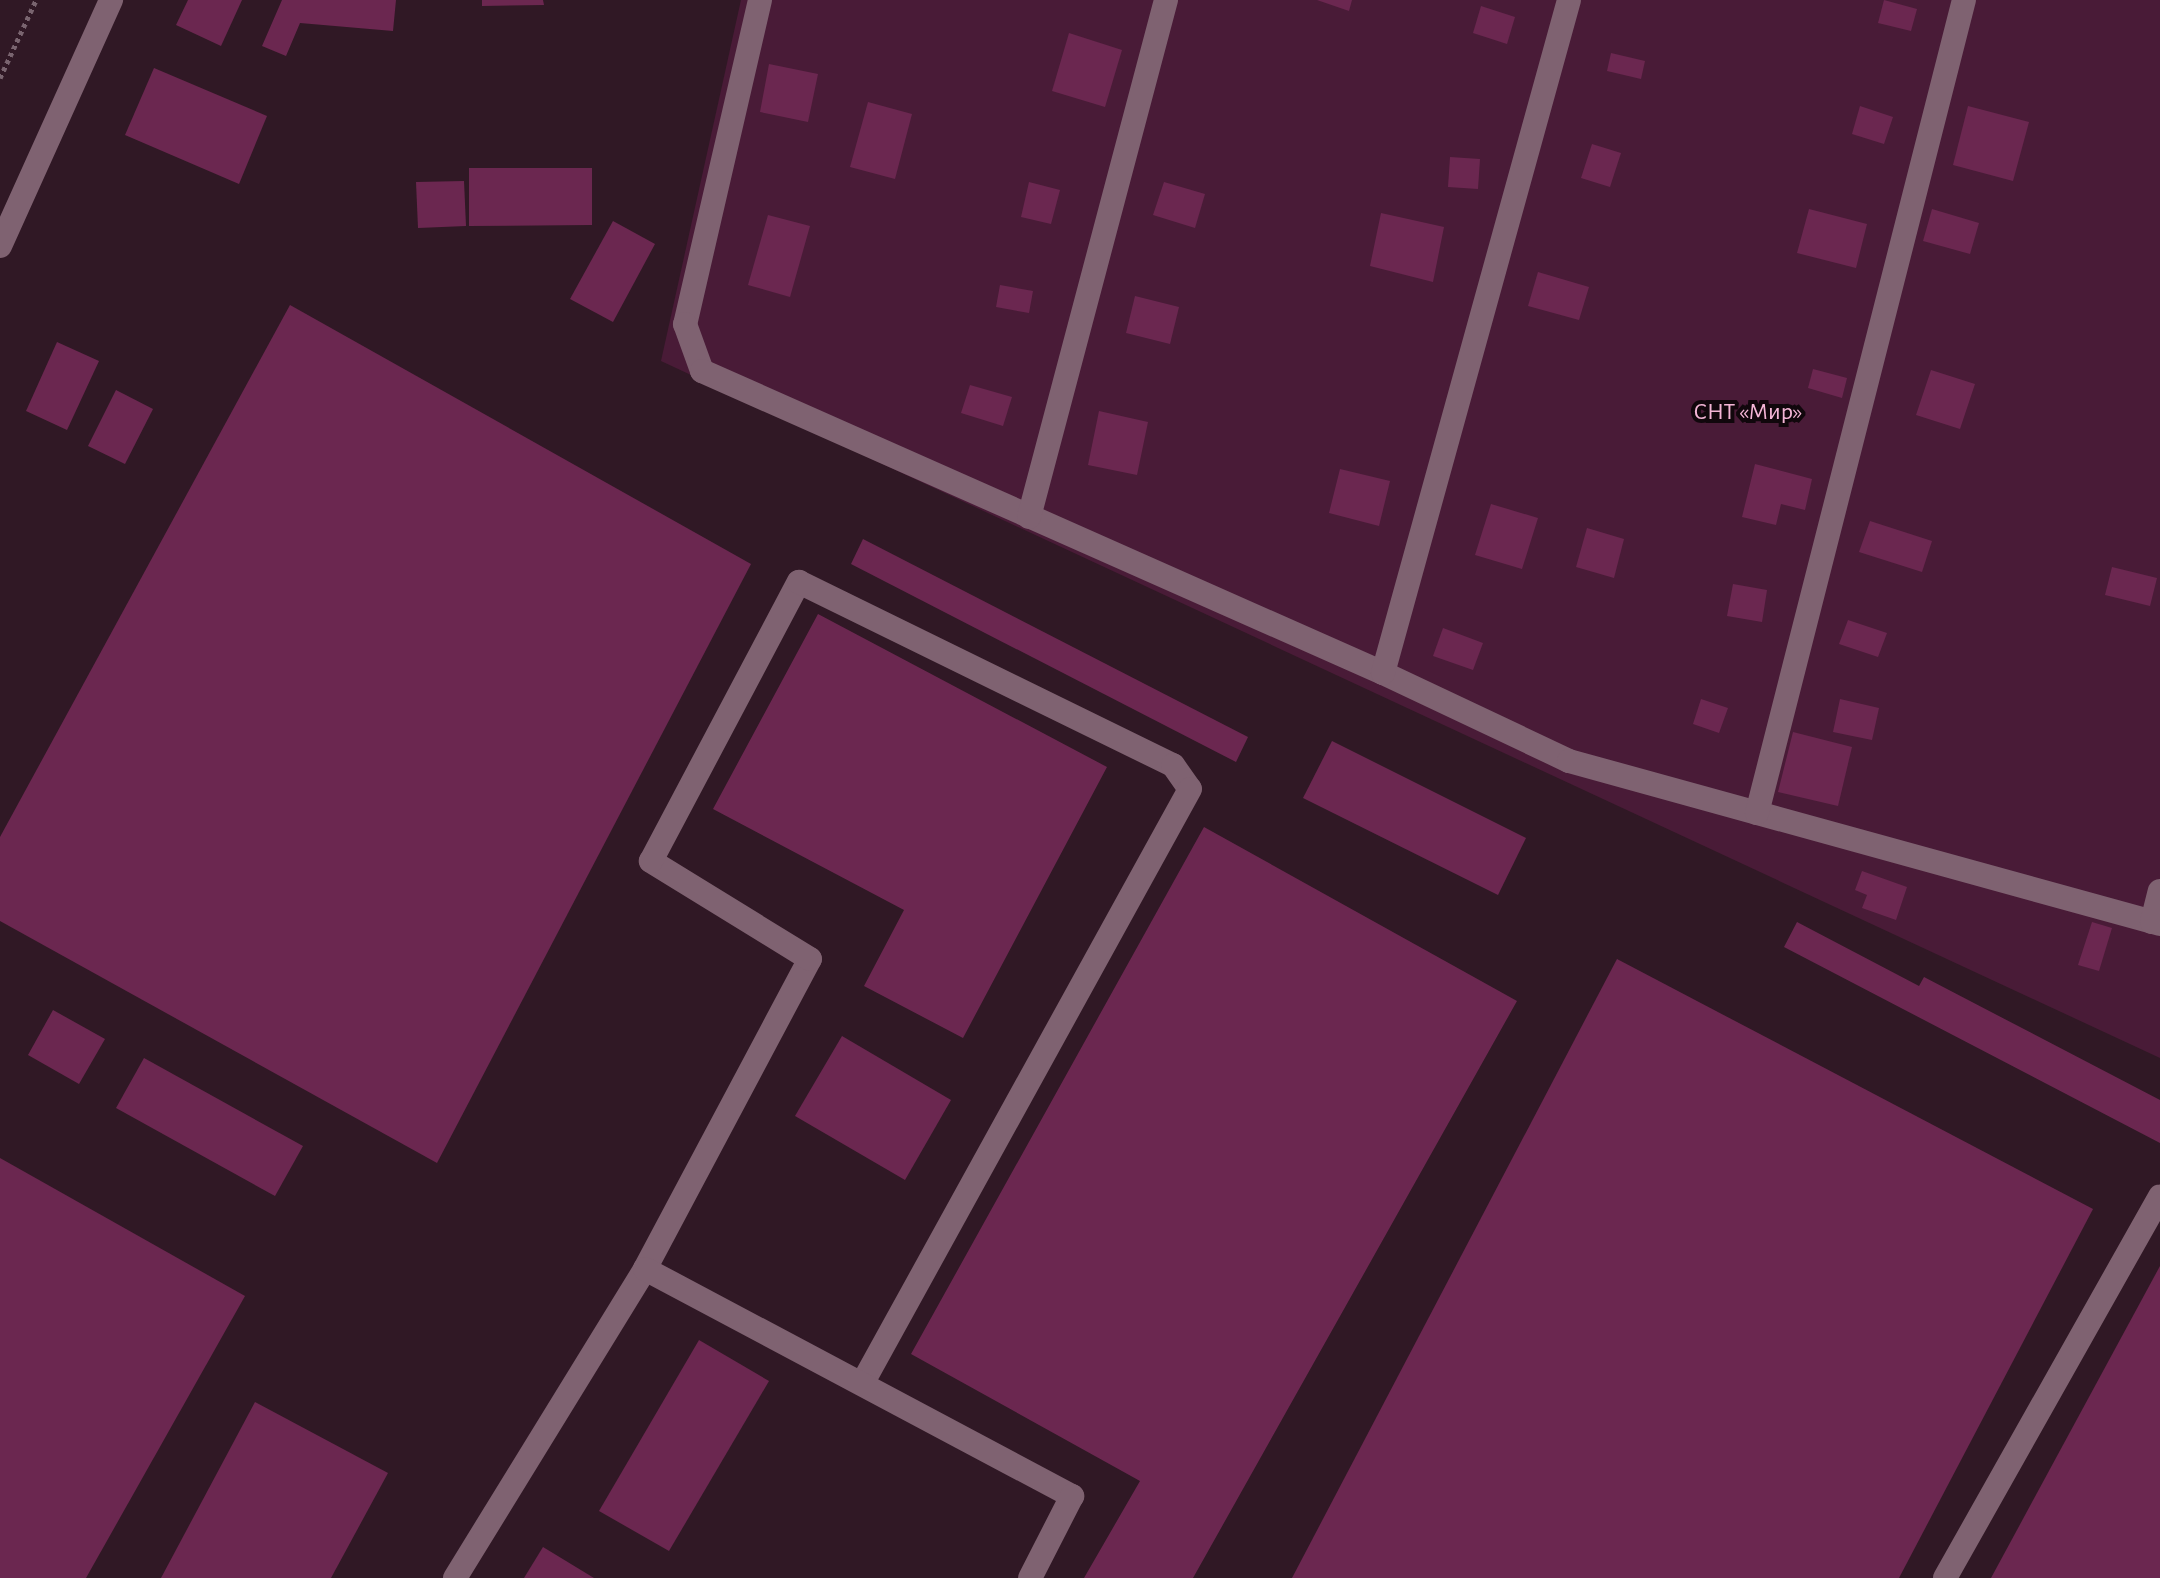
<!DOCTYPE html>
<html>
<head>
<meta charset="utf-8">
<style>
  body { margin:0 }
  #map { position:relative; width:2160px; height:1578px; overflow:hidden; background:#301825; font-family:"Alegreya Sans",sans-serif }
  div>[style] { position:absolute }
  .green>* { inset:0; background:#491b37 }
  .building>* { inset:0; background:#6b2750 }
  .path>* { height:5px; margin-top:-2.5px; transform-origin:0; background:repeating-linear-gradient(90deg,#79646f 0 4px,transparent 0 8px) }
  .minor>* { height:24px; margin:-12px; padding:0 12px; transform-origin:12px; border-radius:12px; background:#7f6271 }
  span { translate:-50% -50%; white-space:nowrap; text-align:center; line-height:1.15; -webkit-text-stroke:8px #11070c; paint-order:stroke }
  .park-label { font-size:24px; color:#f4b5d6 }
</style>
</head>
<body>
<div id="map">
  <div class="green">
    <div style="clip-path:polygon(741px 0,2160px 0,2160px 1058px,661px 361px)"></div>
  </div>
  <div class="building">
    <div style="clip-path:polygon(188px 0,242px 0,221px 46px,176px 25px)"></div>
    <div style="clip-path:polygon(282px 0,396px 0,393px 31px,300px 23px,286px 56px,262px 46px)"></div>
    <div style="clip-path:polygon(482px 0,543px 0,544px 5px,482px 6px)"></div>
    <div style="clip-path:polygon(1317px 0,1352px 0,1349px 11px)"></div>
    <div style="clip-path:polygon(1884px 0,1917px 9px,1911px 31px,1878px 23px)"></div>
    <div style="clip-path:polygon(1481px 6px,1515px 17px,1507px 44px,1473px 33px)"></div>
    <div style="clip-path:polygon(1069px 33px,1122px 50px,1105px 107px,1052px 91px)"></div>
    <div style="clip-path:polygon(1611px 53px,1645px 61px,1641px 79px,1607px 71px)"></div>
    <div style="clip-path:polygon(769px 64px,818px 74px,808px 122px,760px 112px)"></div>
    <div style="clip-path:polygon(154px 68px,267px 116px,239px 184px,125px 135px)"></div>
    <div style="clip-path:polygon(868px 102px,912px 114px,895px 179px,850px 167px)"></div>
    <div style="clip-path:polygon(1860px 106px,1893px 117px,1884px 144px,1852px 134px)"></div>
    <div style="clip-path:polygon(1968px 106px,2029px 122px,2013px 181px,1953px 165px)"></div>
    <div style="clip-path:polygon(1592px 144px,1621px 153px,1610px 187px,1581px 178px)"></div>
    <div style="clip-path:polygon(1450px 157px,1480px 159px,1478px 189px,1448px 187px)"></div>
    <div style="clip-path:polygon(469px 168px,592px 168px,592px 225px,469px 226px)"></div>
    <div style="clip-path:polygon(464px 181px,466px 226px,418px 228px,416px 182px)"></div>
    <div style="clip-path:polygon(1029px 182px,1060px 190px,1051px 224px,1021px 217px)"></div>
    <div style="clip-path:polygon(1164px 182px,1205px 194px,1195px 228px,1153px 215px)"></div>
    <div style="clip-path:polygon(1809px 209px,1867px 224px,1856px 268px,1797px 253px)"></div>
    <div style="clip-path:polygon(1932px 209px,1979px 223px,1970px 254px,1923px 241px)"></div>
    <div style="clip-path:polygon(1381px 213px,1444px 227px,1433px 282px,1370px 266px)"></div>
    <div style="clip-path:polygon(768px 215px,810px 226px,790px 297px,748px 285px)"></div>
    <div style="clip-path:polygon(613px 221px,655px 244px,613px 322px,570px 299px)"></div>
    <div style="clip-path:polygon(1538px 272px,1589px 287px,1579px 320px,1528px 306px)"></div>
    <div style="clip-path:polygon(1000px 285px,1033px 291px,1029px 313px,996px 307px)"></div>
    <div style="clip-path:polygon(1135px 296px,1179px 307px,1170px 344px,1126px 333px)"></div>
    <div style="clip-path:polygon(290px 305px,751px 564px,437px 1163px,0 921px,0 837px)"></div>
    <div style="clip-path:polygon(57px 342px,99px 361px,67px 430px,26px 411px)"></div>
    <div style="clip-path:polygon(1813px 369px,1847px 378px,1842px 398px,1808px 388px)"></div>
    <div style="clip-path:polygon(1931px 370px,1975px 384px,1960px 429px,1916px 415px)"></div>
    <div style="clip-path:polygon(970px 385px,1012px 397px,1003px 426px,961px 413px)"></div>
    <div style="clip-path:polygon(116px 390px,153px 409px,125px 464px,88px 446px)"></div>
    <div style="clip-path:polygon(1099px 411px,1148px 422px,1137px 475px,1088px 465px)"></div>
    <div style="clip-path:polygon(1755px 464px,1812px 479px,1805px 510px,1781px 504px,1776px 525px,1742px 517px)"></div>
    <div style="clip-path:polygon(1340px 469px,1390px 481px,1379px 526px,1329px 513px)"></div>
    <div style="clip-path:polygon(1491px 504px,1538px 518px,1522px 569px,1475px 555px)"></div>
    <div style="clip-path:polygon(1870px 521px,1932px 541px,1922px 572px,1859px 552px)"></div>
    <div style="clip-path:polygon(1587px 528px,1624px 539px,1614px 578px,1576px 567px)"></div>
    <div style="clip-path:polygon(863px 539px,1248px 737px,1236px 762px,851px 564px)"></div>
    <div style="clip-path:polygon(2112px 567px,2157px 578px,2150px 606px,2105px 595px)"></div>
    <div style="clip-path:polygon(1733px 584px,1767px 590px,1762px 622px,1727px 616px)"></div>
    <div style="clip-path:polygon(818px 614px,1107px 767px,963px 1038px,864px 986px,904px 910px,713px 809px)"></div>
    <div style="clip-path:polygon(1848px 620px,1887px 633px,1878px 657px,1839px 644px)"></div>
    <div style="clip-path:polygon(1443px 628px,1483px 643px,1473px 670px,1433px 656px)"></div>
    <div style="clip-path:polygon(1701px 699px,1728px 708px,1719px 733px,1693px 724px)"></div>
    <div style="clip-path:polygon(1840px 699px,1879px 708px,1872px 740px,1833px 732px)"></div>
    <div style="clip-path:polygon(1793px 732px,1852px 747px,1838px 806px,1778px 792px)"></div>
    <div style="clip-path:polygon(1332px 741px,1526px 838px,1498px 895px,1303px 798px)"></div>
    <div style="clip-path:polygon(1204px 827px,1517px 1001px,1193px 1578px,1084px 1578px,1140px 1481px,911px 1354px)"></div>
    <div style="clip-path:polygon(1862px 871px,1907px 887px,1896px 920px,1862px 908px,1867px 895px,1855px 890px)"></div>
    <div style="clip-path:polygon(1797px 922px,1919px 986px,1924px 977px,2160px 1100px,2160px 1143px,1784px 947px)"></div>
    <div style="clip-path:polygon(2092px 922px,2112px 928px,2099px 971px,2078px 965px)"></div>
    <div style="clip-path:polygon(1617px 959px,2093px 1209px,1899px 1578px,1292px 1578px)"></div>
    <div style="clip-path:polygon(53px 1010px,105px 1039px,79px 1084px,28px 1055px)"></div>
    <div style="clip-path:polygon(842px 1036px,951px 1100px,905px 1180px,795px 1116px)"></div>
    <div style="clip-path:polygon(144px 1058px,303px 1146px,275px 1196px,116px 1108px)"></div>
    <div style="clip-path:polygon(0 1158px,245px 1296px,86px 1578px,0 1578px)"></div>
    <div style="clip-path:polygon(2160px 1266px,2160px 1578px,1991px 1578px)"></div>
    <div style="clip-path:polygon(699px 1340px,769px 1381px,669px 1551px,599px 1511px)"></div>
    <div style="clip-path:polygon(255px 1402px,388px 1473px,331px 1578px,161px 1578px)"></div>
    <div style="clip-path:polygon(543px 1547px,594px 1578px,524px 1578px)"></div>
  </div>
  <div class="path">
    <div style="left:0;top:78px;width:86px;rotate:-65.2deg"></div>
  </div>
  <div class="minor">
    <div style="left:760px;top:0;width:333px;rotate:103deg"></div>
    <div style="left:685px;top:324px;width:50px;rotate:70.1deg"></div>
    <div style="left:702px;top:371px;width:745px;rotate:23.92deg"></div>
    <div style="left:1383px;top:673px;width:206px;rotate:25.3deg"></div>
    <div style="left:1569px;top:761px;width:613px;rotate:15.42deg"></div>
    <div style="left:0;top:246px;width:270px;rotate:-65.7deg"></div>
    <div style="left:1029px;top:517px;width:535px;rotate:-75.16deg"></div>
    <div style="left:1383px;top:673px;width:698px;rotate:-74.55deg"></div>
    <div style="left:1757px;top:813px;width:839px;rotate:-75.72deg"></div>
    <div style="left:2152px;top:922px;width:32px;rotate:-76deg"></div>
    <div style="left:645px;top:1269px;width:351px;rotate:-62deg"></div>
    <div style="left:810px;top:959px;width:187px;rotate:-148.4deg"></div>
    <div style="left:651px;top:861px;width:316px;rotate:-62.1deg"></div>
    <div style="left:799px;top:582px;width:416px;rotate:26.1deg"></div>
    <div style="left:1173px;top:765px;width:29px;rotate:55deg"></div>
    <div style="left:1190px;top:789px;width:679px;rotate:118.87deg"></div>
    <div style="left:455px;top:1578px;width:363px;rotate:-58.4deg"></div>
    <div style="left:645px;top:1269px;width:484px;rotate:28deg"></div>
    <div style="left:1072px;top:1496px;width:92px;rotate:117.1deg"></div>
    <div style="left:1945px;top:1578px;width:438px;rotate:-60.6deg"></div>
  </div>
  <div class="park-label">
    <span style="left:1748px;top:413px">СНТ «Мир»</span>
  </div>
</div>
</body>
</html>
